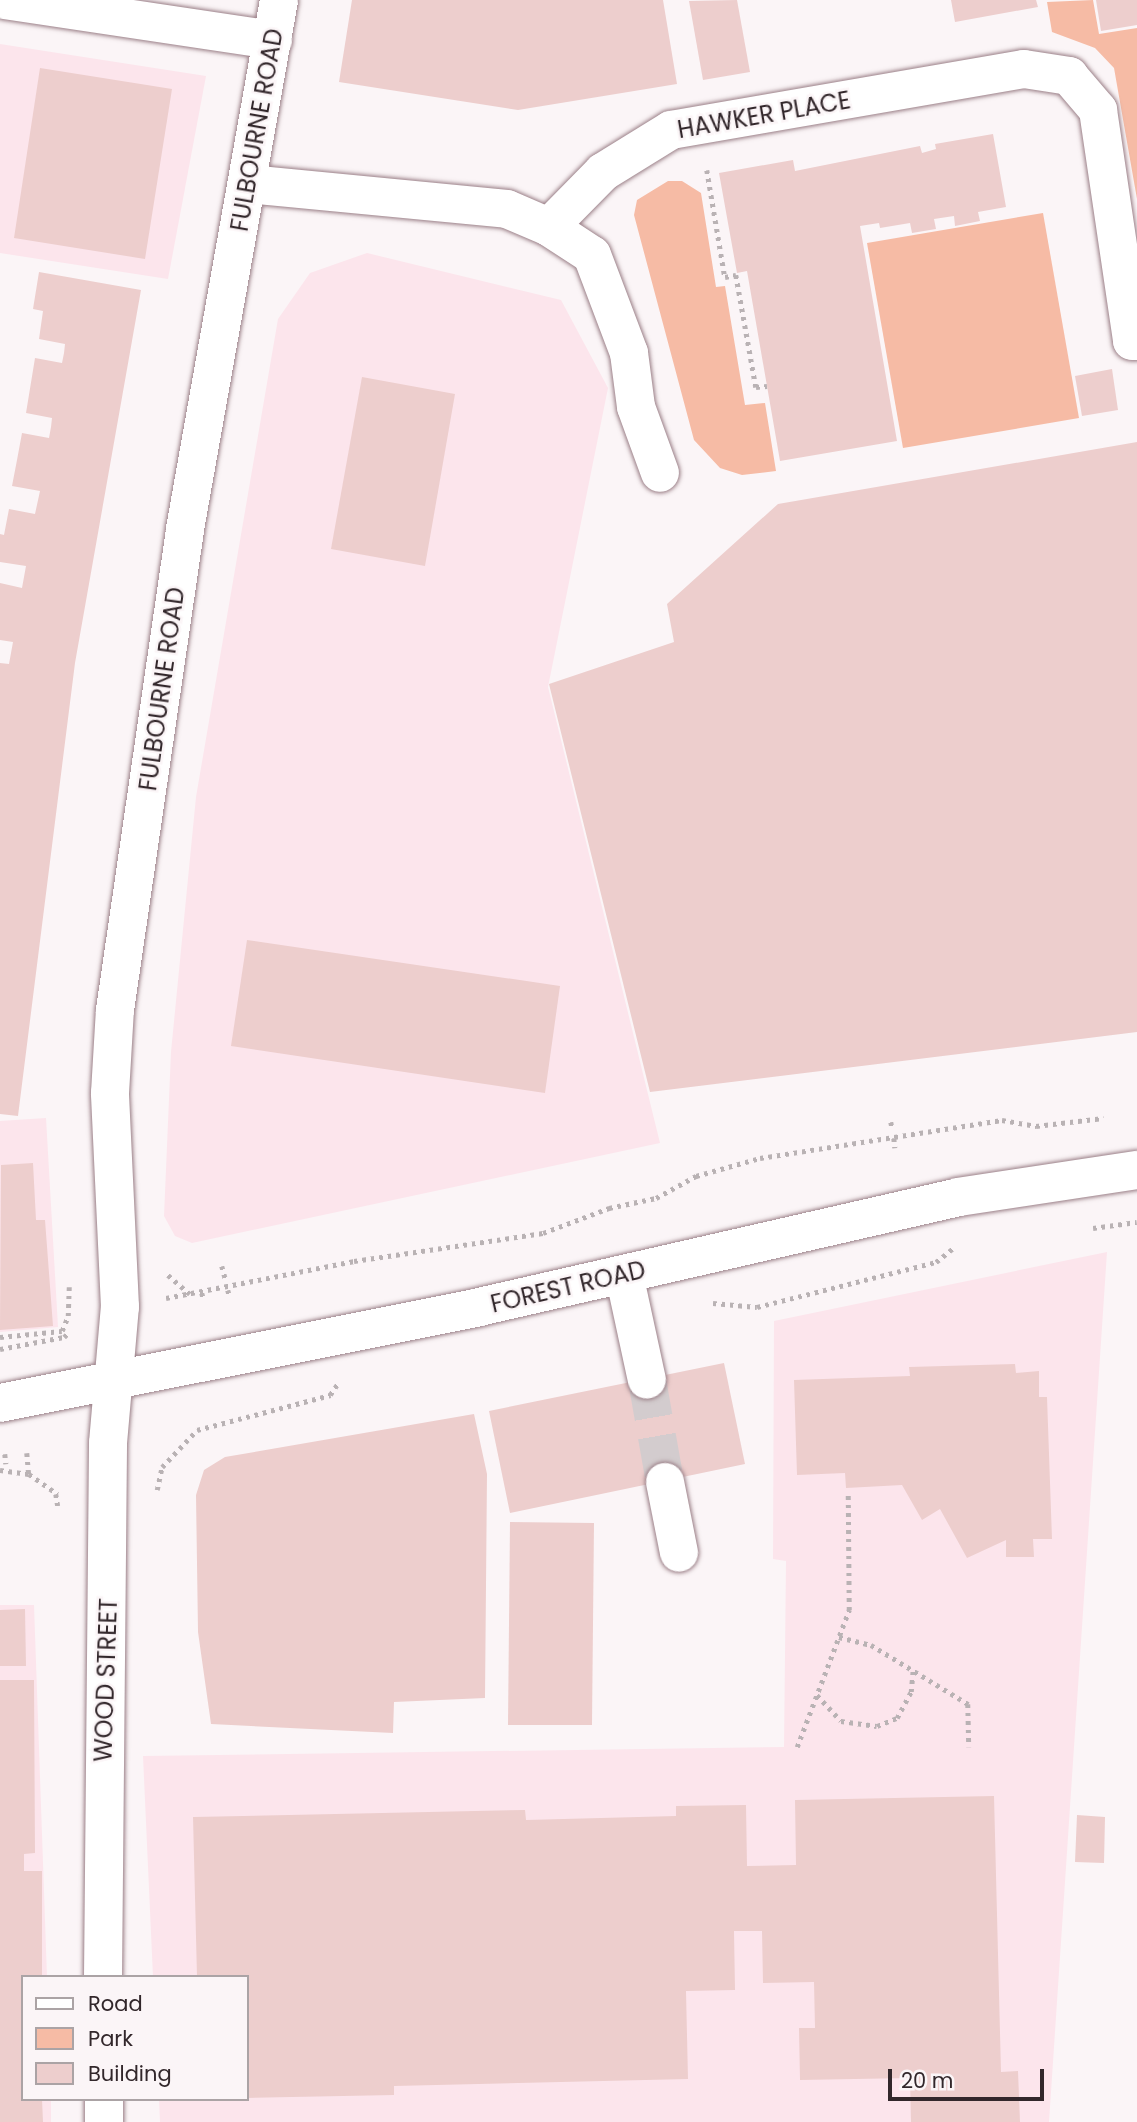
<!DOCTYPE html>
<html>
<head>
<meta charset="utf-8">
<style>
  body { margin:0 }
  #map { position:relative; width:1137px; height:2122px; overflow:hidden; background:#fbf5f7; font-family:Poppins,sans-serif }
  div>[style] { position:absolute }
  .built>* { inset:0; background:#fce5ec }
  .green>* { inset:0; background:#f6bba5 }
  .building>* { inset:0; background:#edcecd }
  .minor-tunnel>* { height:38px; margin-top:-19px; transform-origin:0; background:repeating-linear-gradient(90deg,#d3ccce 0 38px,transparent 0 57px) }
  .path>* { height:4.5px; margin-top:-2.25px; transform-origin:0; background:repeating-linear-gradient(90deg,#b9b2b4 0 3.5px,transparent 0 8.5px) }
  .roads { filter:drop-shadow(0 0 2px #9b8088) drop-shadow(0 0 2px #9b8088) }
  .minor>* { height:38px; margin:-19px; padding:0 19px; transform-origin:19px; border-radius:19px; background:#fff }
  .major>* { height:38px; margin:-19px; padding:0 19px; transform-origin:19px; border-radius:19px; background:#fff }
  span { translate:-50% -50%; white-space:nowrap; text-align:center; line-height:1.15; -webkit-text-stroke:5px #fbf5f7; paint-order:stroke }
  .street-label { font-size:24px; color:#32272b }
  .legend { position:absolute; left:21px; top:1975px; width:228px; height:126px; box-sizing:border-box; background:#fbf5f7; border:2px solid #aba3a5; margin:0; padding:9px 12px; list-style:none; font-size:21px; color:#32272b }
  .legend li { display:flex; align-items:center; gap:14px; height:35px }
  .legend b { width:35px; border:2px solid #aba3a5 }
  .scale { position:absolute; left:888px; top:2069px; width:156px; height:32px; box-sizing:border-box; border:4px solid #32272b; border-top:0; padding-left:9px; font-size:21px; line-height:24px; white-space:nowrap; color:#32272b; -webkit-text-stroke:5px #fbf5f7; paint-order:stroke }
</style>
</head>
<body>
<div id="map">
  <div class="built">
    <div style="clip-path:polygon(0 44px,206px 76px,168px 279px,0 253px)"></div>
    <div style="clip-path:polygon(367px 253px,561px 300px,608px 388px,548px 687px,660px 1143px,192px 1243px,175px 1236px,164px 1216px,171px 1052px,196px 797px,278px 319px,310px 273px)"></div>
    <div style="clip-path:polygon(46px 1118px,58px 1327px,0 1332px,0 1121px)"></div>
    <div style="clip-path:polygon(1107px 1252px,1049px 2122px,160px 2122px,159px 2099px,247px 2099px,247px 1977px,153px 1977px,143px 1756px,784px 1747px,786px 1561px,773px 1559px,774px 1321px)"></div>
    <div style="clip-path:polygon(0 1605px,34px 1605px,47px 1977px,23px 1977px,23px 2099px,51px 2099px,51px 2122px,0 2122px)"></div>
  </div>
  <div class="green">
    <div style="clip-path:polygon(1093px 0,1099px 34px,1137px 28px,1137px 199px,1114px 68px,1095px 48px,1052px 32px,1047px 2px)"></div>
    <div style="clip-path:polygon(668px 181px,682px 181px,701px 193px,716px 287px,725px 286px,745px 405px,765px 403px,776px 471px,742px 475px,720px 468px,694px 440px,634px 215px,637px 200px)"></div>
    <div style="clip-path:polygon(1043px 213px,1079px 418px,903px 448px,867px 243px)"></div>
  </div>
  <div class="building">
    <div style="clip-path:polygon(352px 0,663px 0,677px 84px,518px 110px,339px 82px)"></div>
    <div style="clip-path:polygon(737px 0,750px 72px,703px 80px,689px 1px)"></div>
    <div style="clip-path:polygon(951px 0,1036px 0,1038px 7px,955px 22px)"></div>
    <div style="clip-path:polygon(1096px 0,1137px 0,1137px 25px,1101px 31px)"></div>
    <div style="clip-path:polygon(40px 68px,172px 89px,145px 259px,14px 238px)"></div>
    <div style="clip-path:polygon(993px 134px,1006px 207px,978px 212px,980px 221px,955px 226px,954px 216px,934px 219px,936px 229px,912px 233px,910px 223px,880px 228px,879px 223px,860px 226px,897px 441px,780px 461px,747px 271px,737px 273px,719px 173px,793px 160px,795px 171px,920px 146px,922px 153px,936px 149px,935px 144px)"></div>
    <div style="clip-path:polygon(39px 272px,141px 290px,75px 663px,18px 1116px,0 1114px,0 663px,9px 664px,13px 642px,0 640px,0 583px,22px 588px,26px 566px,0 562px,0 534px,4px 535px,9px 509px,35px 514px,40px 491px,12px 486px,17px 460px,22px 433px,49px 438px,51px 427px,52px 418px,26px 413px,35px 358px,62px 363px,64px 353px,65px 344px,39px 339px,43px 311px,33px 309px)"></div>
    <div style="clip-path:polygon(1112px 369px,1118px 410px,1082px 416px,1075px 376px)"></div>
    <div style="clip-path:polygon(362px 377px,455px 394px,425px 566px,331px 549px)"></div>
    <div style="clip-path:polygon(1137px 442px,1137px 1032px,650px 1092px,549px 684px,674px 642px,667px 604px,778px 504px)"></div>
    <div style="clip-path:polygon(247px 940px,560px 986px,545px 1093px,231px 1046px)"></div>
    <div style="clip-path:polygon(33px 1163px,36px 1220px,45px 1220px,53px 1326px,0 1330px,1px 1165px)"></div>
    <div style="clip-path:polygon(724px 1363px,745px 1464px,510px 1513px,489px 1411px)"></div>
    <div style="clip-path:polygon(1015px 1364px,1016px 1373px,1039px 1371px,1039px 1397px,1047px 1397px,1052px 1539px,1033px 1539px,1034px 1557px,1006px 1557px,1006px 1540px,967px 1558px,940px 1509px,922px 1520px,902px 1485px,846px 1488px,845px 1473px,797px 1475px,794px 1380px,910px 1376px,909px 1367px)"></div>
    <div style="clip-path:polygon(474px 1414px,487px 1474px,485px 1698px,394px 1702px,393px 1733px,211px 1724px,198px 1632px,196px 1495px,204px 1470px,225px 1457px)"></div>
    <div style="clip-path:polygon(510px 1522px,594px 1523px,592px 1725px,508px 1725px)"></div>
    <div style="clip-path:polygon(25px 1609px,26px 1666px,0 1666px,0 1610px)"></div>
    <div style="clip-path:polygon(0 1680px,34px 1680px,35px 1853px,24px 1854px,24px 1871px,42px 1871px,42px 1977px,23px 1977px,23px 2099px,42px 2099px,43px 2122px,0 2122px)"></div>
    <div style="clip-path:polygon(994px 1796px,1001px 2072px,1018px 2071px,1020px 2122px,911px 2122px,910px 2078px,800px 2080px,799px 2028px,815px 2028px,814px 1982px,763px 1983px,762px 1931px,734px 1931px,735px 1990px,686px 1991px,688px 2079px,394px 2086px,394px 2095px,247px 2098px,247px 1977px,197px 1977px,193px 1817px,525px 1810px,526px 1820px,676px 1816px,676px 1806px,746px 1805px,747px 1866px,796px 1865px,795px 1800px)"></div>
    <div style="clip-path:polygon(1077px 1815px,1105px 1817px,1104px 1863px,1075px 1862px)"></div>
  </div>
  <div class="minor-tunnel">
    <div style="left:647px;top:1380px;width:104px;rotate:80deg"></div>
  </div>
  <div class="path">
    <div style="left:707px;top:170px;width:109px;rotate:80.5deg"></div>
    <div style="left:725px;top:277px;width:11px;rotate:-10deg"></div>
    <div style="left:736px;top:275px;width:114px;rotate:79.9deg"></div>
    <div style="left:756px;top:387px;width:11px;rotate:-5deg"></div>
    <div style="left:891px;top:1122px;width:5px;rotate:79deg"></div>
    <div style="left:894px;top:1138px;width:10px;rotate:84deg"></div>
    <div style="left:1093px;top:1228px;width:44px;rotate:-7.8deg"></div>
    <div style="left:222px;top:1266px;width:16px;rotate:75deg"></div>
    <div style="left:168px;top:1275px;width:29px;rotate:41deg"></div>
    <div style="left:228px;top:1290px;width:8px;rotate:76deg"></div>
    <div style="left:202px;top:1293px;width:8px;rotate:76deg"></div>
    <div style="left:166px;top:1298px;width:192px;rotate:-11.1deg"></div>
    <div style="left:354px;top:1261px;width:191px;rotate:-8.4deg"></div>
    <div style="left:543px;top:1233px;width:71px;rotate:-20.7deg"></div>
    <div style="left:609px;top:1208px;width:48px;rotate:-12deg"></div>
    <div style="left:656px;top:1198px;width:46px;rotate:-28.8deg"></div>
    <div style="left:696px;top:1176px;width:66px;rotate:-15.7deg"></div>
    <div style="left:760px;top:1158px;width:245px;rotate:-8.9deg"></div>
    <div style="left:1002px;top:1120px;width:35px;rotate:10deg"></div>
    <div style="left:1036px;top:1126px;width:68px;rotate:-6.7deg"></div>
    <div style="left:713px;top:1303px;width:44px;rotate:5.2deg"></div>
    <div style="left:757px;top:1307px;width:185px;rotate:-14.1deg"></div>
    <div style="left:936px;top:1262px;width:22px;rotate:-39deg"></div>
    <div style="left:0;top:1337px;width:62px;rotate:-5.5deg"></div>
    <div style="left:62px;top:1331px;width:16px;rotate:-68deg"></div>
    <div style="left:68px;top:1316px;width:29px;rotate:-88deg"></div>
    <div style="left:0;top:1349px;width:65px;rotate:-10.6deg"></div>
    <div style="left:64px;top:1337px;width:7px;rotate:-45deg"></div>
    <div style="left:27px;top:1453px;width:21px;rotate:85deg"></div>
    <div style="left:5px;top:1454px;width:10px;rotate:84deg"></div>
    <div style="left:0;top:1470px;width:29px;rotate:8deg"></div>
    <div style="left:29px;top:1474px;width:35px;rotate:35deg"></div>
    <div style="left:157px;top:1490px;width:24px;rotate:-78deg"></div>
    <div style="left:162px;top:1467px;width:51px;rotate:-46.6deg"></div>
    <div style="left:197px;top:1430px;width:138px;rotate:-14.7deg"></div>
    <div style="left:330px;top:1395px;width:14px;rotate:-56deg"></div>
    <div style="left:56px;top:1494px;width:12px;rotate:81deg"></div>
    <div style="left:839px;top:1637px;width:33px;rotate:14deg"></div>
    <div style="left:871px;top:1645px;width:114px;rotate:31.3deg"></div>
    <div style="left:968px;top:1704px;width:43px;rotate:88.7deg"></div>
    <div style="left:817px;top:1695px;width:35px;rotate:47deg"></div>
    <div style="left:841px;top:1721px;width:36px;rotate:8deg"></div>
    <div style="left:877px;top:1726px;width:22px;rotate:-22deg"></div>
    <div style="left:897px;top:1718px;width:30px;rotate:-62deg"></div>
    <div style="left:911px;top:1692px;width:22px;rotate:-85deg"></div>
    <div style="left:797px;top:1747px;width:147px;rotate:-69.2deg"></div>
    <div style="left:849px;top:1610px;width:115px;rotate:-90.5deg"></div>
  </div>
  <div class="roads">
    <div class="minor">
      <div style="left:5px;top:0;width:271px;rotate:8.5deg"></div>
      <div style="left:248px;top:184px;width:260px;rotate:5.5deg"></div>
      <div style="left:507px;top:209px;width:46px;rotate:23.2deg"></div>
      <div style="left:549px;top:227px;width:77px;rotate:-45.5deg"></div>
      <div style="left:603px;top:172px;width:80px;rotate:-31.7deg"></div>
      <div style="left:671px;top:130px;width:358px;rotate:-9.8deg"></div>
      <div style="left:1024px;top:69px;width:46px;rotate:8.8deg"></div>
      <div style="left:1069px;top:76px;width:45px;rotate:49.5deg"></div>
      <div style="left:1098px;top:110px;width:233px;rotate:81.6deg"></div>
      <div style="left:1132px;top:341px;width:5px"></div>
      <div style="left:549px;top:227px;width:51px;rotate:33.1deg"></div>
      <div style="left:592px;top:255px;width:105px;rotate:69.3deg"></div>
      <div style="left:629px;top:353px;width:54px;rotate:82.6deg"></div>
      <div style="left:636px;top:407px;width:70px;rotate:70deg"></div>
      <div style="left:624px;top:1274px;width:108px;rotate:77.8deg"></div>
      <div style="left:665px;top:1482px;width:72px;rotate:78.8deg"></div>
    </div>
    <div class="major">
      <div style="left:0;top:1403px;width:489px;rotate:-11.3deg"></div>
      <div style="left:479px;top:1307px;width:491px;rotate:-12.9deg"></div>
      <div style="left:958px;top:1197px;width:181px;rotate:-8.6deg"></div>
      <div style="left:103px;top:1977px;width:534px;rotate:-89.46deg"></div>
      <div style="left:108px;top:1443px;width:137px;rotate:-85deg"></div>
      <div style="left:120px;top:1307px;width:214px;rotate:-92.7deg"></div>
      <div style="left:110px;top:1093px;width:83px;rotate:-86.6deg"></div>
      <div style="left:115px;top:1010px;width:486px;rotate:-81.7deg"></div>
      <div style="left:185px;top:529px;width:537px;rotate:-79.92deg"></div>
      <div style="left:104px;top:2099px;width:23px;rotate:90deg"></div>
    </div>
  </div>
  <div class="street-label">
    <span style="left:764px;top:115px;rotate:-10deg">HAWKER PLACE</span>
    <span style="left:257px;top:130px;rotate:-80deg">FULBOURNE ROAD</span>
    <span style="left:162px;top:689px;rotate:-82deg">FULBOURNE ROAD</span>
    <span style="left:568px;top:1287px;rotate:-13deg">FOREST ROAD</span>
    <span style="left:106px;top:1680px;rotate:-88deg">WOOD STREET</span>
  </div>
  <ul class="legend">
  <li><b style="height:9px;background:#fff"></b>Road</li>
  <li><b style="height:19px;background:#f6bba5"></b>Park</li>
  <li><b style="height:19px;background:#edcecd"></b>Building</li>
  </ul>
  <div class="scale">20 m</div>
</div>
</body>
</html>
